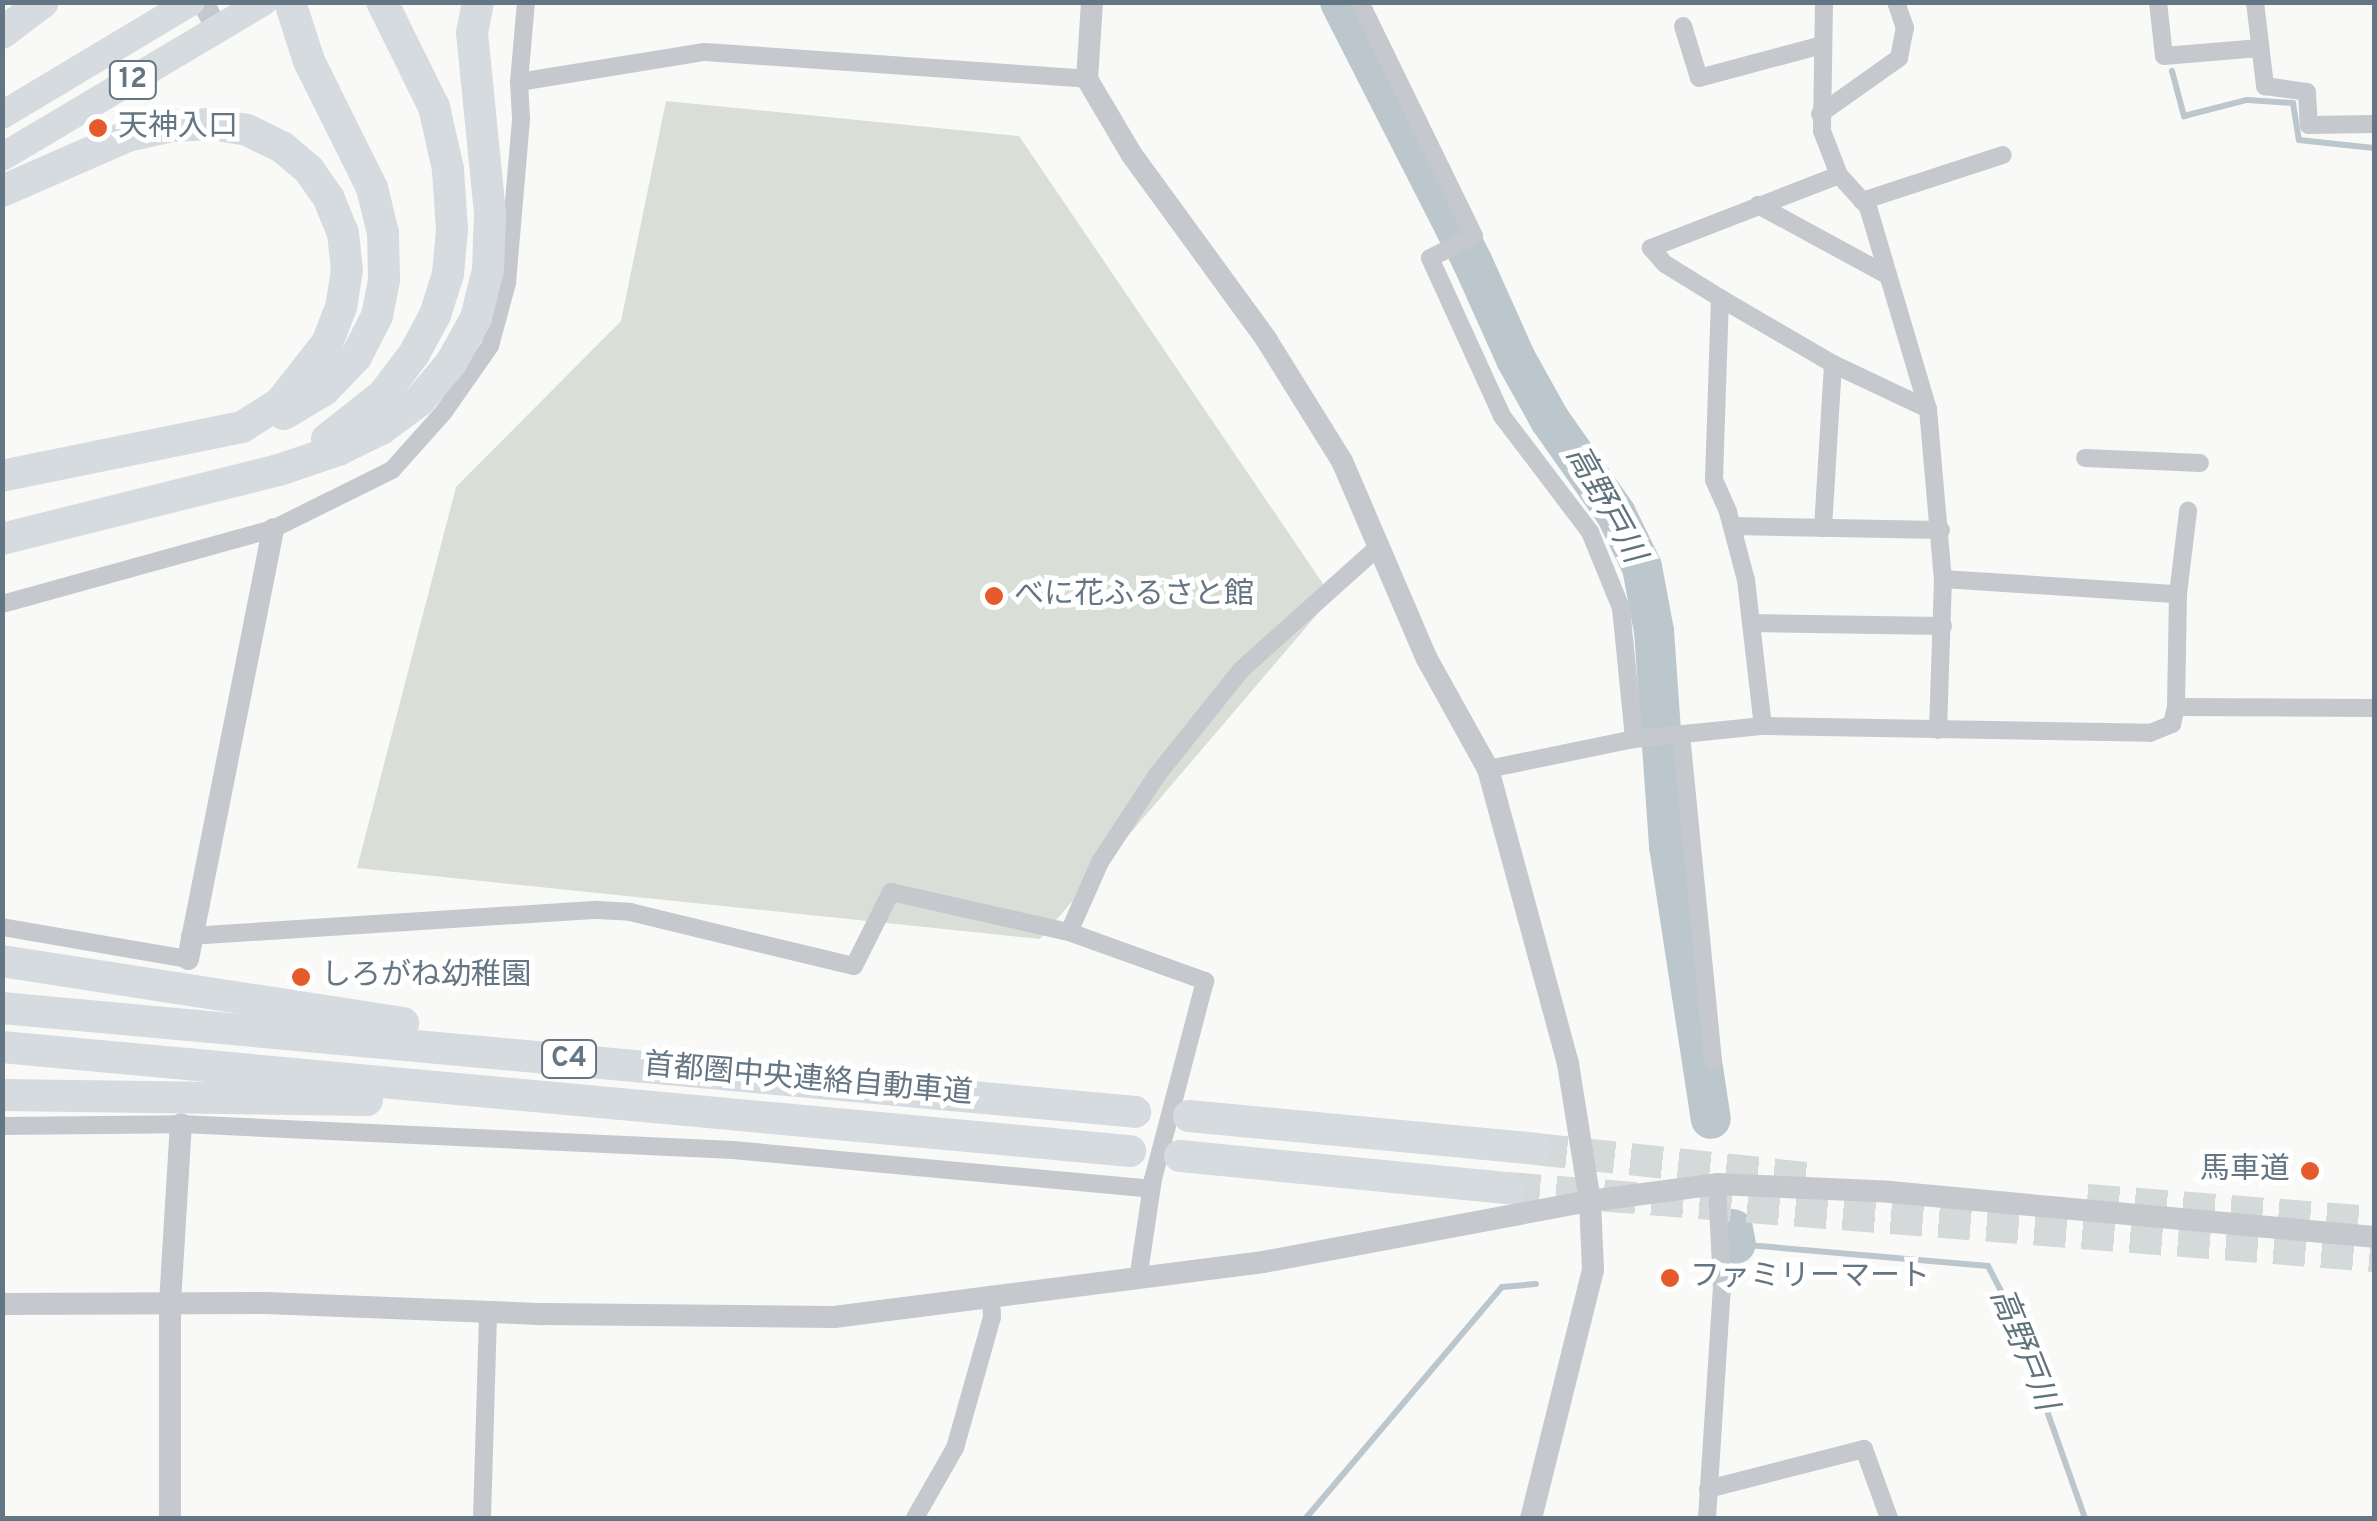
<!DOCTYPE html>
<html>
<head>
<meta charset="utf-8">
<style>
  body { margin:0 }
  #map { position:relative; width:2377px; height:1521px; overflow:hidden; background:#f9faf7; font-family:Overpass,"Noto Sans JP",sans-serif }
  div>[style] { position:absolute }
  .green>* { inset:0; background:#d9dfd6 }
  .stream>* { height:6px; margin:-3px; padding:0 3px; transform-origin:3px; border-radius:3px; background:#bbc7cc }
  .river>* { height:40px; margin:-20px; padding:0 20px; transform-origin:20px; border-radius:20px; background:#bbc7cc }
  .motorway-tunnel>* { height:32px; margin-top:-16px; transform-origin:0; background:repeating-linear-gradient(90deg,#d4d9da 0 32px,transparent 0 48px) }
  .minor>* { height:18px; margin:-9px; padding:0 9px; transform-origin:9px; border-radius:9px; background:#c5c9cd }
  .tertiary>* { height:22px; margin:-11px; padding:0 11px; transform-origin:11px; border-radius:11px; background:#c5c9cd }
  .primary>* { height:28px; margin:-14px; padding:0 14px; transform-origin:14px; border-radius:14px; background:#d6dbdf }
  .motorway>* { height:32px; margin:-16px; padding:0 16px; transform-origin:16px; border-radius:16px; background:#d6dbdf }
  .dots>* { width:28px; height:28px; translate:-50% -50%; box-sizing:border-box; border:5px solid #fff; border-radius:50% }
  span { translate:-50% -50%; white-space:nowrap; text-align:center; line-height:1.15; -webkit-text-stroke:10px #fff; paint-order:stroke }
  .shield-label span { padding:2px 8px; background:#fff; border:2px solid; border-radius:8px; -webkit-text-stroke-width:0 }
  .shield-label { font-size:28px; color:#647583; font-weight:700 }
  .poi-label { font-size:30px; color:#647583 }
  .left { translate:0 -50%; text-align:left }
  .right { translate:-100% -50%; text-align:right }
  .street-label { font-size:30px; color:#647583 }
  .water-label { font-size:32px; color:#5f747c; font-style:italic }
  .frame { position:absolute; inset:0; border:5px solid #647583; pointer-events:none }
</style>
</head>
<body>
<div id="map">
  <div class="green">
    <div style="clip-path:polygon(666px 101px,1019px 136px,1332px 597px,1040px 939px,357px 868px,456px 487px,621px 321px)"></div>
  </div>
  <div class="stream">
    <div style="left:2172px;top:71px;width:47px;rotate:75.1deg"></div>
    <div style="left:2184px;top:116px;width:65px;rotate:-14.3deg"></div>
    <div style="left:2247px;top:100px;width:46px;rotate:3.7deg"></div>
    <div style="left:2293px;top:103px;width:37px;rotate:81deg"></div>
    <div style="left:2299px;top:140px;width:75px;rotate:6.1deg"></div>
    <div style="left:1736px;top:1244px;width:253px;rotate:5deg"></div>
    <div style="left:1988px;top:1266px;width:52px;rotate:62.4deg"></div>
    <div style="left:2012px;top:1312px;width:219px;rotate:70.5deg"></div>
    <div style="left:1306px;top:1518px;width:303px;rotate:-49.7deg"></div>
    <div style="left:1502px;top:1287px;width:34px;rotate:-5deg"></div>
  </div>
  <div class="river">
    <div style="left:1340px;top:2px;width:291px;rotate:63deg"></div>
    <div style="left:1472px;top:261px;width:107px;rotate:65.8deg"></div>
    <div style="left:1516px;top:359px;width:70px;rotate:60.9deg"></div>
    <div style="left:1550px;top:420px;width:115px;rotate:54.9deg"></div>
    <div style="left:1616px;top:514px;width:59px;rotate:63.9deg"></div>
    <div style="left:1642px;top:567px;width:65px;rotate:79.4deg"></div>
    <div style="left:1654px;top:631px;width:216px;rotate:86deg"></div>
    <div style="left:1669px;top:846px;width:276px;rotate:81.3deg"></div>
    <div style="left:1733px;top:1229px;width:15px;rotate:79deg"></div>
  </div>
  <div class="motorway-tunnel">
    <div style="left:1535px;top:1149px;width:281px;rotate:6.1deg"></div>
    <div style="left:1508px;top:1188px;width:869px;rotate:4.49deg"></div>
    <div style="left:2087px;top:1200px;width:288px;rotate:4.4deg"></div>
  </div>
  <div class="minor">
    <div style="left:1360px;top:2px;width:260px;rotate:64deg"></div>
    <div style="left:1474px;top:236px;width:49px;rotate:153.4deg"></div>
    <div style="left:1430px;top:258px;width:174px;rotate:65.5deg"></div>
    <div style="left:1502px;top:416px;width:146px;rotate:52.8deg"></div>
    <div style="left:1590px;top:532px;width:82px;rotate:67.8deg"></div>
    <div style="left:1621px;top:608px;width:132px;rotate:84.3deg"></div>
    <div style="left:1824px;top:2px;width:129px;rotate:90.9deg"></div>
    <div style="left:1822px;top:131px;width:47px;rotate:68.9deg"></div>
    <div style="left:1839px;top:175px;width:43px;rotate:47.8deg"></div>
    <div style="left:1868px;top:207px;width:211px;rotate:73.5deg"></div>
    <div style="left:1928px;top:409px;width:171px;rotate:85deg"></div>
    <div style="left:1943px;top:579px;width:151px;rotate:91.9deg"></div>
    <div style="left:2158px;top:2px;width:54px;rotate:83.7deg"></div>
    <div style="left:2164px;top:56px;width:96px;rotate:-4.8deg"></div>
    <div style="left:2255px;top:2px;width:85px;rotate:83.2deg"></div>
    <div style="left:2265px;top:86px;width:42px;rotate:8.1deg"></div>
    <div style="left:2307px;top:92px;width:33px;rotate:87deg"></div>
    <div style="left:2309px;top:125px;width:65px;rotate:-0.9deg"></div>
    <div style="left:1683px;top:26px;width:54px;rotate:72.9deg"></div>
    <div style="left:1699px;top:78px;width:127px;rotate:-15deg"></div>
    <div style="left:519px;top:82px;width:80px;rotate:-85deg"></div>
    <div style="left:1820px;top:114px;width:97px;rotate:-35.3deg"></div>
    <div style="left:1899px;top:58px;width:31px;rotate:-79deg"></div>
    <div style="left:1905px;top:28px;width:28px;rotate:-109deg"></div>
    <div style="left:1839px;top:175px;width:202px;rotate:158.8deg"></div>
    <div style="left:1651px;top:248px;width:21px;rotate:49deg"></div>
    <div style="left:1665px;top:264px;width:65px;rotate:31.7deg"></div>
    <div style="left:1720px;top:298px;width:131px;rotate:30.3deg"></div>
    <div style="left:1833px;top:364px;width:105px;rotate:25.3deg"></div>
    <div style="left:1862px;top:201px;width:148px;rotate:-18.1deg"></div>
    <div style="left:1758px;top:205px;width:147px;rotate:28.5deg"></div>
    <div style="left:1720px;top:298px;width:182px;rotate:91.9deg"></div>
    <div style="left:1714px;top:480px;width:35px;rotate:66deg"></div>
    <div style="left:1728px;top:512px;width:70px;rotate:75.2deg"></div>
    <div style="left:1746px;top:580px;width:147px;rotate:83.4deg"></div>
    <div style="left:2085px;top:458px;width:115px;rotate:2.5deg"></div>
    <div style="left:1732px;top:526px;width:209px;rotate:1.1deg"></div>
    <div style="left:1823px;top:528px;width:164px;rotate:-86.5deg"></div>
    <div style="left:1943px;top:579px;width:235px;rotate:3.7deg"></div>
    <div style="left:2px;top:604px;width:281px;rotate:-15.5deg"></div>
    <div style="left:273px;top:529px;width:133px;rotate:-26.4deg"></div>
    <div style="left:392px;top:470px;width:76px;rotate:-48.2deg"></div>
    <div style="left:443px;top:413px;width:82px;rotate:-55deg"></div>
    <div style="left:490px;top:346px;width:65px;rotate:-74.9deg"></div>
    <div style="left:507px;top:283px;width:165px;rotate:-85.1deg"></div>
    <div style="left:521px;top:119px;width:37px;rotate:-93deg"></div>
    <div style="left:519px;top:82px;width:188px;rotate:-9.2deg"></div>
    <div style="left:705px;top:52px;width:383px;rotate:4deg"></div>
    <div style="left:1753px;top:623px;width:190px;rotate:0.9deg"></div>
    <div style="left:2176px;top:707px;width:113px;rotate:-89deg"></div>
    <div style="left:2178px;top:594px;width:84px;rotate:-83.1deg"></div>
    <div style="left:1681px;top:734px;width:328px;rotate:84.4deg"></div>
    <div style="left:1488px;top:769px;width:149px;rotate:-11.6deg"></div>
    <div style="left:1634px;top:739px;width:130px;rotate:-5.8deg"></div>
    <div style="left:1763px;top:726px;width:387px;rotate:1deg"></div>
    <div style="left:2150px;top:733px;width:24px;rotate:-22deg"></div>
    <div style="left:2172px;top:724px;width:17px;rotate:-77deg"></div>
    <div style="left:2176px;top:707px;width:198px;rotate:0.3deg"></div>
    <div style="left:2px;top:927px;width:189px;rotate:9.8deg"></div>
    <div style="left:1069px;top:932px;width:145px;rotate:19.8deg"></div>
    <div style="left:1205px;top:981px;width:205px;rotate:104.7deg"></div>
    <div style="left:1153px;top:1179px;width:101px;rotate:98.5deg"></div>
    <div style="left:190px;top:936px;width:408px;rotate:-3.7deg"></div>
    <div style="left:597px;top:910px;width:33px;rotate:3deg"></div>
    <div style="left:630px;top:912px;width:230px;rotate:13.6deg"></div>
    <div style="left:854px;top:966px;width:83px;rotate:-63.4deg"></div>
    <div style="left:891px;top:892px;width:182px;rotate:12.7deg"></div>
    <div style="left:1069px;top:932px;width:77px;rotate:-66.1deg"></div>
    <div style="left:1100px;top:862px;width:104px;rotate:-56.8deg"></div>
    <div style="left:1157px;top:775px;width:134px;rotate:-51.3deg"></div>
    <div style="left:1241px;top:670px;width:186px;rotate:-41.9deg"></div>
    <div style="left:2px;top:1126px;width:179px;rotate:-0.6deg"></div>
    <div style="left:181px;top:1124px;width:553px;rotate:2.7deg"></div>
    <div style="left:733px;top:1150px;width:420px;rotate:5.3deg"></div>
    <div style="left:1708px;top:1489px;width:161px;rotate:-14.4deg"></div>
    <div style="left:1864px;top:1449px;width:73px;rotate:70.1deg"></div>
    <div style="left:482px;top:1518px;width:206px;rotate:-88.3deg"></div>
    <div style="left:915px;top:1518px;width:81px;rotate:-60.3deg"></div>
    <div style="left:955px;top:1448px;width:136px;rotate:-74.2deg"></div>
    <div style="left:992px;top:1317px;width:20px;rotate:-93deg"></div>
    <div style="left:1707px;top:1518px;width:229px;rotate:-86.3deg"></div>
    <div style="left:1722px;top:1289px;width:105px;rotate:-92.7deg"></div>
  </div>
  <div class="tertiary">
    <div style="left:203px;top:2px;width:31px;rotate:63deg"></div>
    <div style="left:1092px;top:2px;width:77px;rotate:93.7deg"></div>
    <div style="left:1087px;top:79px;width:88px;rotate:59.4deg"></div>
    <div style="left:1132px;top:155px;width:228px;rotate:53.9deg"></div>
    <div style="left:1266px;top:339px;width:144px;rotate:58.1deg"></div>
    <div style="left:1342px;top:461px;width:215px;rotate:66.8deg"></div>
    <div style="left:1427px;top:659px;width:126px;rotate:61deg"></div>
    <div style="left:1488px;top:769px;width:306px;rotate:74.8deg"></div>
    <div style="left:1568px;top:1064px;width:139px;rotate:80.9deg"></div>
    <div style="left:1590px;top:1201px;width:69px;rotate:87.5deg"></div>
    <div style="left:1593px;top:1270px;width:256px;rotate:104deg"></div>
    <div style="left:188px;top:959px;width:438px;rotate:-78.8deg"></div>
    <div style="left:2px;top:1304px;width:263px;rotate:-0.2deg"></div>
    <div style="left:265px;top:1303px;width:279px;rotate:2.3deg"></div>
    <div style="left:544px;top:1314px;width:290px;rotate:0.6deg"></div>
    <div style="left:834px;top:1317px;width:433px;rotate:-7.3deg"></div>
    <div style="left:1263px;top:1262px;width:333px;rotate:-10.6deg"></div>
    <div style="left:1590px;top:1201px;width:128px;rotate:-7.6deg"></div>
    <div style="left:1717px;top:1184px;width:173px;rotate:2.6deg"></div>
    <div style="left:1890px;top:1192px;width:486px;rotate:5.3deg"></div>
    <div style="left:170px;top:1518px;width:215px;rotate:-90deg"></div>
    <div style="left:170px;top:1303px;width:179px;rotate:-86.5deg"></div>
  </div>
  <div class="primary">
    <div style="left:2px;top:115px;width:220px;rotate:-30.9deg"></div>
    <div style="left:2px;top:157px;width:304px;rotate:-30.7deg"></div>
  </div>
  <div class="motorway">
    <div style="left:2px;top:33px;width:51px;rotate:-37.1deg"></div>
    <div style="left:2px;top:191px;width:137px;rotate:-23.6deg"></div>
    <div style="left:128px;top:136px;width:45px;rotate:-12.8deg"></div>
    <div style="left:172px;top:126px;width:38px;rotate:-3deg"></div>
    <div style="left:210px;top:124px;width:37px;rotate:9deg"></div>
    <div style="left:247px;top:130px;width:39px;rotate:26deg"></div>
    <div style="left:282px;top:147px;width:35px;rotate:40deg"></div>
    <div style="left:309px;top:170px;width:35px;rotate:55deg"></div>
    <div style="left:329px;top:199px;width:37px;rotate:68deg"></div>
    <div style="left:343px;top:233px;width:37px;rotate:84deg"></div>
    <div style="left:347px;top:270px;width:37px;rotate:99deg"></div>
    <div style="left:341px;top:307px;width:39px;rotate:111deg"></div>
    <div style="left:327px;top:343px;width:76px;rotate:128.1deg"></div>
    <div style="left:280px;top:403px;width:45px;rotate:147.7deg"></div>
    <div style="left:242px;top:427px;width:245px;rotate:168.5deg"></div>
    <div style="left:284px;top:414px;width:47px;rotate:-31deg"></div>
    <div style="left:324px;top:390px;width:46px;rotate:-45.9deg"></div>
    <div style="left:356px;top:357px;width:46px;rotate:-62.9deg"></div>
    <div style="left:377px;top:316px;width:38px;rotate:-79deg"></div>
    <div style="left:384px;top:279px;width:46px;rotate:-91.2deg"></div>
    <div style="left:383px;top:233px;width:46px;rotate:-103.7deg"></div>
    <div style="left:372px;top:188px;width:142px;rotate:-116.4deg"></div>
    <div style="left:309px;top:61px;width:62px;rotate:-107.9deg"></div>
    <div style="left:327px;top:439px;width:71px;rotate:-38.2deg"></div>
    <div style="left:383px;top:395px;width:51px;rotate:-52.9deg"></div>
    <div style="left:414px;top:354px;width:44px;rotate:-61.7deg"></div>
    <div style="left:435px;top:315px;width:43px;rotate:-72.4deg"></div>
    <div style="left:448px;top:274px;width:44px;rotate:-84.8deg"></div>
    <div style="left:452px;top:230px;width:61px;rotate:-93.8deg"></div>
    <div style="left:448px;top:169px;width:64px;rotate:-102.7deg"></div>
    <div style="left:434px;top:107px;width:117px;rotate:-116.3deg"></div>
    <div style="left:2px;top:539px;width:285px;rotate:-14deg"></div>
    <div style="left:279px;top:470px;width:62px;rotate:-18.7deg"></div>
    <div style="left:338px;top:450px;width:48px;rotate:-26deg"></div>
    <div style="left:381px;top:429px;width:47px;rotate:-36.4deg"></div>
    <div style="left:419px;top:401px;width:50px;rotate:-49.9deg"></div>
    <div style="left:451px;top:363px;width:51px;rotate:-60.9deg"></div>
    <div style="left:476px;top:318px;width:49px;rotate:-76deg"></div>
    <div style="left:488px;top:270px;width:57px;rotate:-88deg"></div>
    <div style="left:490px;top:213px;width:181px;rotate:-95.7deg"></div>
    <div style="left:472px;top:33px;width:32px;rotate:-79deg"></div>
    <div style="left:2px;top:961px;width:406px;rotate:8.8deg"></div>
    <div style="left:2px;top:1008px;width:1138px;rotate:5.24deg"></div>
    <div style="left:2px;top:1047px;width:1133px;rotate:5.27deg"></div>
    <div style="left:2px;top:1095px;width:365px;rotate:0.8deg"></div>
    <div style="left:1189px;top:1116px;width:348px;rotate:5.4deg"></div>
    <div style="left:1180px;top:1156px;width:330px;rotate:5.6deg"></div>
  </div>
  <div class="dots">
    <div style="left:98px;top:128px;background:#e55b2c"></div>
    <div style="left:994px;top:596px;background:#e55b2c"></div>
    <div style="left:301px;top:977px;background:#e55b2c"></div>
    <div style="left:2310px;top:1171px;background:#e55b2c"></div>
    <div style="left:1670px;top:1278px;background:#e55b2c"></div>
  </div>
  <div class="shield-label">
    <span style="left:133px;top:80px">12</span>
    <span style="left:569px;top:1059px">C4</span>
  </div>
  <div class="poi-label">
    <span class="left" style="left:118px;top:128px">天神入口</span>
    <span class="left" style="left:1014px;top:596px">べに花ふるさと館</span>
    <span class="left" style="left:321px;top:977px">しろがね幼稚園</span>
    <span class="right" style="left:2290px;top:1171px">馬車道</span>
    <span class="left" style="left:1690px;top:1278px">ファミリーマート</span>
  </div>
  <div class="street-label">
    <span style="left:808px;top:1081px;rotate:5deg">首都圏中央連絡自動車道</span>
  </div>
  <div class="water-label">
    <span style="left:1604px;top:505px;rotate:61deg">高野戸川</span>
    <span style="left:2022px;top:1350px;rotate:68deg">高野戸川</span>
  </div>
  <div class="frame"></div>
</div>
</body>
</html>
